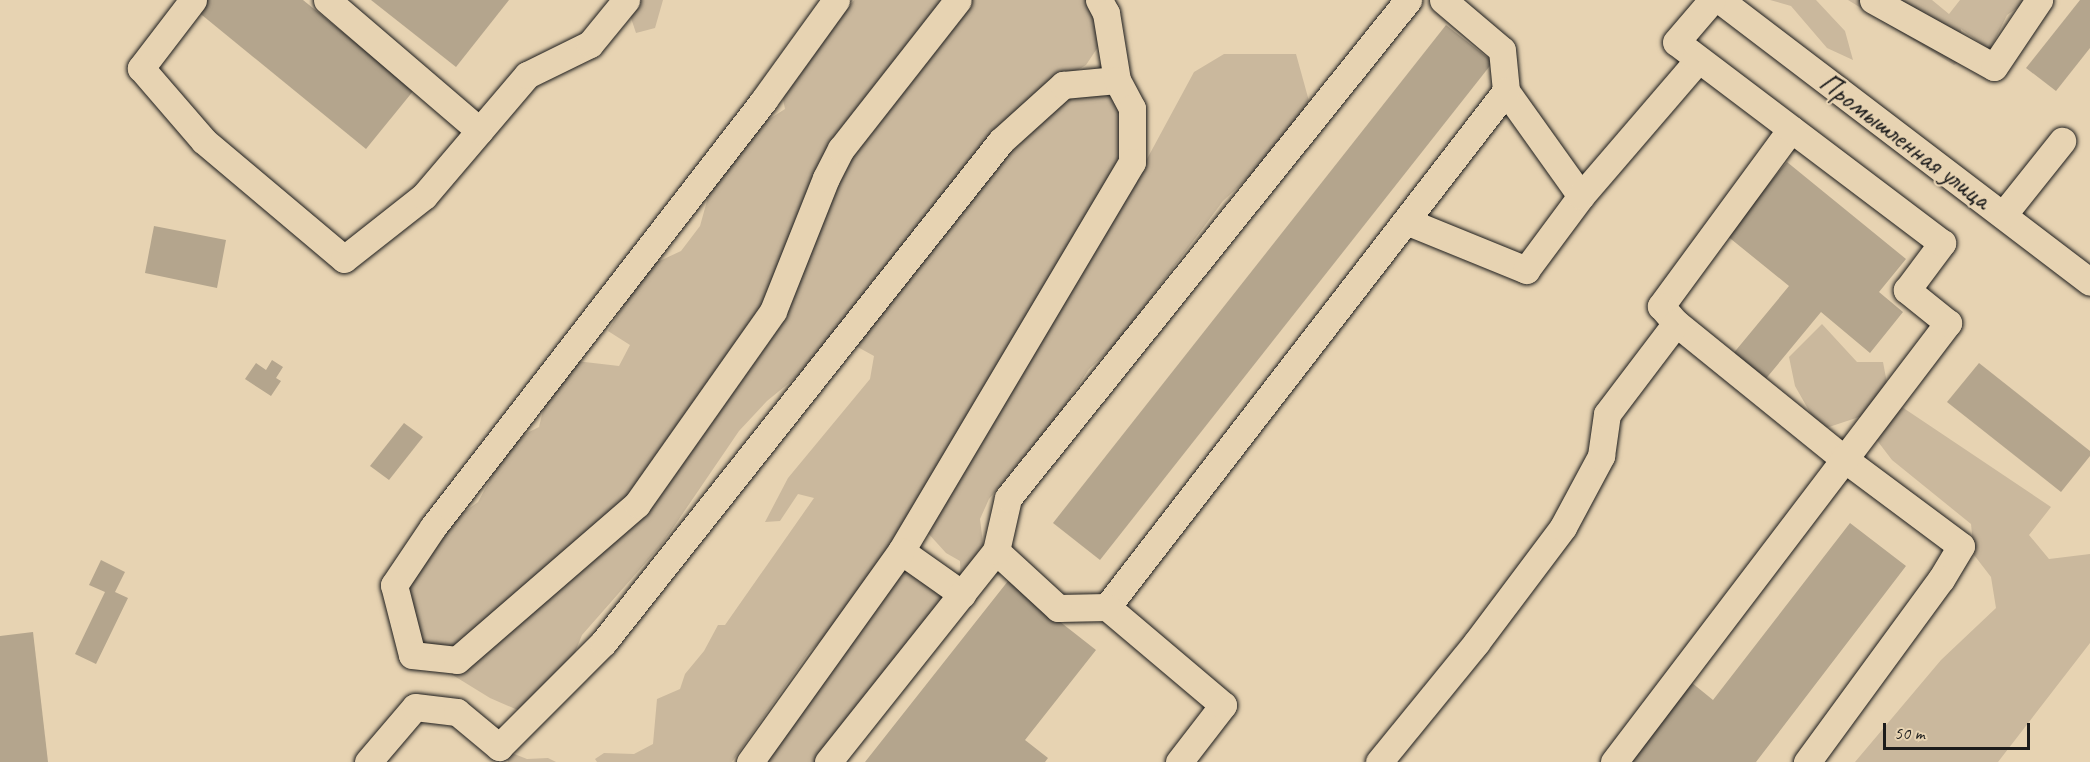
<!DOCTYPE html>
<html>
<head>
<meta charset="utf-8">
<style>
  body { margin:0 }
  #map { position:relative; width:2090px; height:762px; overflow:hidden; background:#e7d3b2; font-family:Caveat,sans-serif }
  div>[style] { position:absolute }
  .green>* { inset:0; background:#cab89d }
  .building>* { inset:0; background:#b4a58d }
  .roads { filter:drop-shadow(0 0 2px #1c1c1c) drop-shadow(0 0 2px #1c1c1c) }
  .minor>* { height:27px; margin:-13.5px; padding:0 13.5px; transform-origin:13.5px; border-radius:13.5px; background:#e7d3b2 }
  span { translate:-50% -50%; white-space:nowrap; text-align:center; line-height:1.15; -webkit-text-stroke:4.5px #e7d3b2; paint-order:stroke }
  .street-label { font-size:28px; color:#1c1c1c }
  .scale { position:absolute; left:1883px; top:723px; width:147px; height:27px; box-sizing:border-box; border:3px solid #1c1c1c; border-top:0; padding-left:8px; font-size:18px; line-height:21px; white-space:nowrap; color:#1c1c1c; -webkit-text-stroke:4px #e7d3b2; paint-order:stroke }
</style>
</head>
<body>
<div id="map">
  <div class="green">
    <div style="clip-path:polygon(625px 0,663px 0,655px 28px,636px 33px)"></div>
    <div style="clip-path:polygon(854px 0,1089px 0,1097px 22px,1098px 47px,1086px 65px,1064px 78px,908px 249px,869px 284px,857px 312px,800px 374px,767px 401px,739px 431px,662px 544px,582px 635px,561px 687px,527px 714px,490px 698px,451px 674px,428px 652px,414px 634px,397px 585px,434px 534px,478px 502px,511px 441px,539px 427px,548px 390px,576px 361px,619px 366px,630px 345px,608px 331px,640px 279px,651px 265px,681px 251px,700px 226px,715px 172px,743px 136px,785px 109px,782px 94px)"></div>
    <div style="clip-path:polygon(1770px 0,1816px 0,1845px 31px,1853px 60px,1827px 48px,1791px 6px)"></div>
    <div style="clip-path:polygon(1848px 0,1932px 0,1949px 14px,1960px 0,2029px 0,2007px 15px,1990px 50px,1961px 29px,1964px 59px,1954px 65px)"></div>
    <div style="clip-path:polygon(1224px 54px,1296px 54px,1309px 101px,1277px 151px,1223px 201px,1117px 343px,1089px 369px,1060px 413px,989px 499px,980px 519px,985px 559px,961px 588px,960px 561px,946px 553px,927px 532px,1002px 402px,1033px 357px,1056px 302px,1114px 220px,1194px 72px)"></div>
    <div style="clip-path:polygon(1073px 88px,1115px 92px,1123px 144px,1107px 192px,1060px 277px,838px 625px,809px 652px,732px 762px,597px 762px,595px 759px,604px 753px,634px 754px,653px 744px,657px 699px,680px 689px,685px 674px,704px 651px,718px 625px,725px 625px,814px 498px,798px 494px,780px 521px,765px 522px,788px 478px,870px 379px,874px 356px,854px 345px,996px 160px)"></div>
    <div style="clip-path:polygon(1822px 324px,1857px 362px,1883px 362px,1890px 399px,2051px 507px,2029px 535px,2049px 559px,2090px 554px,2090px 643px,1998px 762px,1855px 762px,1941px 660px,1996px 608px,1991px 577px,1974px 555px,1971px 524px,1892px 460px,1859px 417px,1820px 430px,1795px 386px,1789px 357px)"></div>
    <div style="clip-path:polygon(898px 561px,950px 599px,826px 762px,752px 762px)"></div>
    <div style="clip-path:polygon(504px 750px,527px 759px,548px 758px,556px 762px,508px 762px)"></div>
  </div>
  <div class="building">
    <div style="clip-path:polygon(206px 0,303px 0,414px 90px,366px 149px,197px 11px)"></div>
    <div style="clip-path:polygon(371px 0,509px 0,456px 67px)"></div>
    <div style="clip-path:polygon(2080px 0,2090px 0,2090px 48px,2056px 91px,2026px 68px)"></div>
    <div style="clip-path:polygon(1446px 25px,1493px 62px,1100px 560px,1053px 523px)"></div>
    <div style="clip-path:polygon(1787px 162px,1906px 259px,1879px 292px,1903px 312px,1870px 353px,1821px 312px,1764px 381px,1732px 355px,1789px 286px,1726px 235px)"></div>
    <div style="clip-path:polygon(154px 226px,226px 240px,217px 288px,145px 273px)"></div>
    <div style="clip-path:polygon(272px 360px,283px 367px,276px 378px,281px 381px,271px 396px,245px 379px,256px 363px,266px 370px)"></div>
    <div style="clip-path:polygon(1979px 363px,2090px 451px,2090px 456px,2061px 492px,1947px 402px)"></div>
    <div style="clip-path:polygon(404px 423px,423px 437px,389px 480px,370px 466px)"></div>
    <div style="clip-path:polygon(1850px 523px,1906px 566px,1756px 762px,1624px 762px,1686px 678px,1713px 700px)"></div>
    <div style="clip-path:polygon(101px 560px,125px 572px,115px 592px,128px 598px,96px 664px,75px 654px,105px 592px,89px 585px)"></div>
    <div style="clip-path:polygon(1008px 581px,1096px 650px,1025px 740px,1048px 758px,1045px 762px,865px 762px)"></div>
    <div style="clip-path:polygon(33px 632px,48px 762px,0 762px,0 636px)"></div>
  </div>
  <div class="roads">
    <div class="minor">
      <div style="left:193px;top:0;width:86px;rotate:127.4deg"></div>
      <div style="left:141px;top:68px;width:96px;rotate:49.2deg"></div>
      <div style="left:204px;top:141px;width:183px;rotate:40.1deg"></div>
      <div style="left:344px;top:259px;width:102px;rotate:-38.2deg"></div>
      <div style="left:424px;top:196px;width:159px;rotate:-49.6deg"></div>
      <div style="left:527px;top:75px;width:70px;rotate:-26.2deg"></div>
      <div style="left:590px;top:44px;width:57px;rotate:-50.7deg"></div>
      <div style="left:327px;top:0;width:201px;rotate:40.6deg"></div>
      <div style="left:836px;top:0;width:123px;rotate:125.8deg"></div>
      <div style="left:764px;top:100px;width:540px;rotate:127.78deg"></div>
      <div style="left:433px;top:527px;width:70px;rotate:123.9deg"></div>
      <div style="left:394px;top:585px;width:72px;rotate:75.6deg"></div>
      <div style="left:412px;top:655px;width:45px;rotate:6.3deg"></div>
      <div style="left:457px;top:660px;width:238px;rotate:-40.9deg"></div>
      <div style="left:637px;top:504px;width:236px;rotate:-54.8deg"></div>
      <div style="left:773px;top:311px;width:143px;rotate:-68.3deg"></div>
      <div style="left:826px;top:178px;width:33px;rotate:-63deg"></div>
      <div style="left:841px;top:149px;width:189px;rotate:-51.9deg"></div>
      <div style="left:1099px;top:0;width:15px;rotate:62deg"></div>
      <div style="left:1106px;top:13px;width:68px;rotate:80.7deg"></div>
      <div style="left:1443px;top:0;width:77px;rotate:40.3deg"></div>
      <div style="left:1502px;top:50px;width:41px;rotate:84.4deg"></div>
      <div style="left:1506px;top:91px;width:129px;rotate:54.5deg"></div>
      <div style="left:1720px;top:0;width:465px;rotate:37.3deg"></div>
      <div style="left:1873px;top:0;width:138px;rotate:29deg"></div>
      <div style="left:1994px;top:67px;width:81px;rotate:-56.1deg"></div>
      <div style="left:1791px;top:129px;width:220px;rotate:126.3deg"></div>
      <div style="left:1661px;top:306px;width:23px;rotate:49deg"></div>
      <div style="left:1676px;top:323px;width:215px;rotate:39deg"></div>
      <div style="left:1843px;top:458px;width:147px;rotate:36.7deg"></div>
      <div style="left:1961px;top:546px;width:39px;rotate:121deg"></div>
      <div style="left:1941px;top:579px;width:227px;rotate:126.2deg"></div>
      <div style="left:2003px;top:215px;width:95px;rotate:-51.4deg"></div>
      <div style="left:1406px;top:221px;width:130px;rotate:22.2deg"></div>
      <div style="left:1526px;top:270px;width:92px;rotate:-53.4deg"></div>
      <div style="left:1581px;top:196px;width:179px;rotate:-49.3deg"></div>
      <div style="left:1107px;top:607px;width:652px;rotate:-52.29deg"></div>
      <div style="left:368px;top:762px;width:72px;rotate:-49.5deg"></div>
      <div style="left:415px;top:707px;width:42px;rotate:6.8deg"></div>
      <div style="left:457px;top:712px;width:55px;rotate:39.8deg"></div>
      <div style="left:499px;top:747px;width:147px;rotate:-45deg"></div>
      <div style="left:603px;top:643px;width:641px;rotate:-51.59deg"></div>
      <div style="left:1001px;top:141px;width:84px;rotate:-42.1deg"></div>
      <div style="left:1063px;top:85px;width:54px;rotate:-5.3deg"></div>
      <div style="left:1117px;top:80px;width:32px;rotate:62deg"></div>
      <div style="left:1132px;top:108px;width:54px;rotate:90deg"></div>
      <div style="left:1132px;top:162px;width:452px;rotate:120.7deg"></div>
      <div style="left:901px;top:551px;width:75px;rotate:35.2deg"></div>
      <div style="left:750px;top:762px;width:259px;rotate:-54.4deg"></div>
      <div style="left:828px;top:762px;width:270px;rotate:-51.5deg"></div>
      <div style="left:1179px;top:762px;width:72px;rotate:-52.3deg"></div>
      <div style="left:1223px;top:705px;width:152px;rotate:-139.8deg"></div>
      <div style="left:1107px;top:607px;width:49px;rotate:178.8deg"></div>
      <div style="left:1058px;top:608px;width:84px;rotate:-137.4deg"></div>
      <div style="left:996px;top:551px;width:54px;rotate:-77.2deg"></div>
      <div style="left:1008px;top:498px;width:639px;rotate:-51.23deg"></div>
      <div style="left:1379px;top:762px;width:154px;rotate:-50.8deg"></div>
      <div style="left:1476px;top:643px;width:145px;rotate:-53.1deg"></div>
      <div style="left:1563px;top:527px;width:81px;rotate:-61.8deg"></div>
      <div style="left:1601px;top:456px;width:42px;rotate:-81.9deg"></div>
      <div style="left:1607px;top:414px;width:114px;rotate:-52.8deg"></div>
      <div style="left:1614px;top:762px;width:552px;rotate:-52.74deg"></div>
      <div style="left:1948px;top:323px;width:53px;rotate:-141.2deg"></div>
      <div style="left:1907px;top:290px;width:59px;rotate:-53.3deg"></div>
      <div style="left:1942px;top:243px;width:333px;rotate:-142.9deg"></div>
      <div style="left:1676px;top:42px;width:55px;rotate:-49.4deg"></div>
    </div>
  </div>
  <div class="street-label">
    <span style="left:1905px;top:141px;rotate:37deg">Промышленная улица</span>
  </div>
  <div class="scale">50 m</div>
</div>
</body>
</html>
